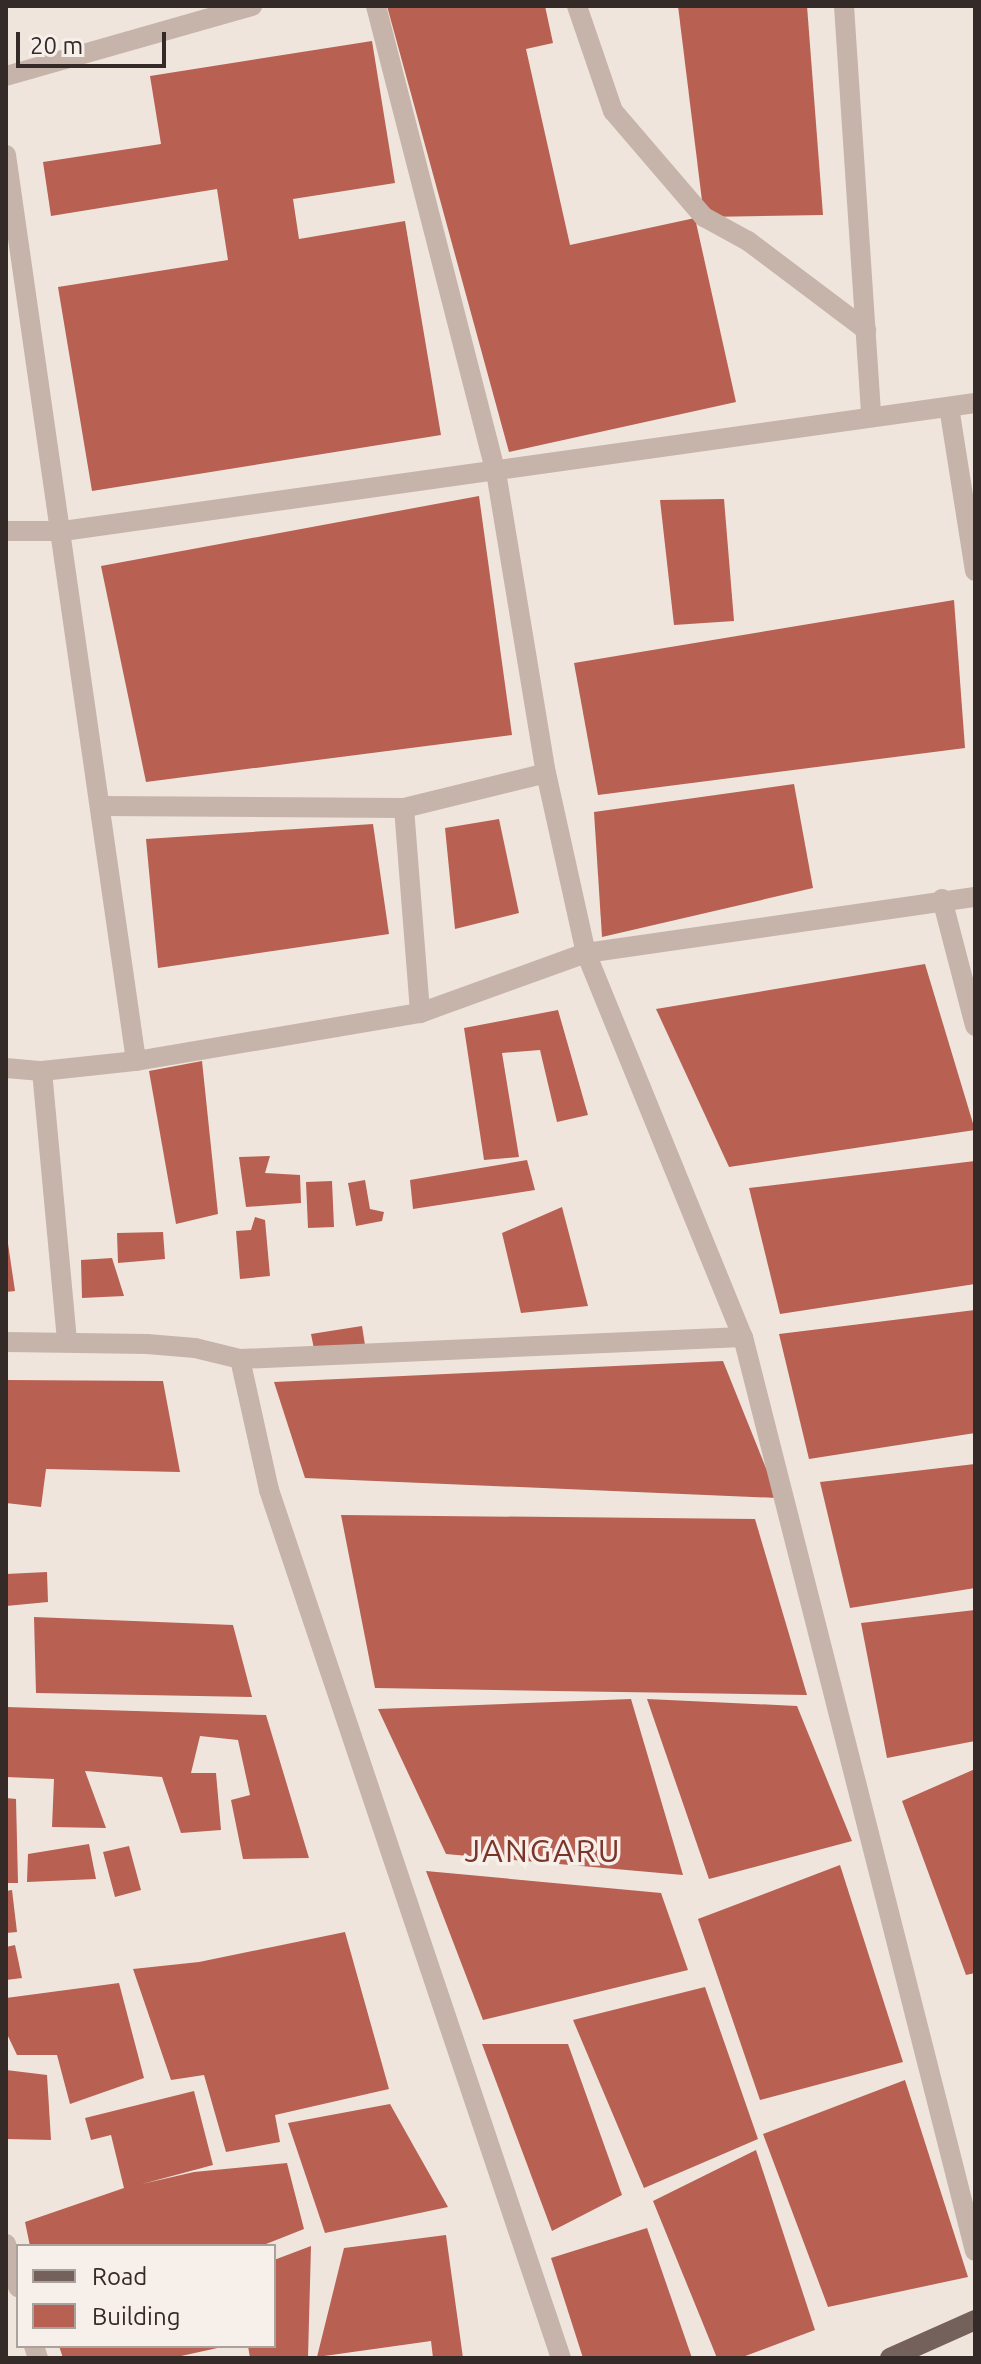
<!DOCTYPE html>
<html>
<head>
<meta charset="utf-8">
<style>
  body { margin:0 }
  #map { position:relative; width:981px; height:2364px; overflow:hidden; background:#efe5dd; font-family:Ubuntu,sans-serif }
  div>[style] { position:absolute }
  .building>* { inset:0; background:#b86052 }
  .minor>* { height:20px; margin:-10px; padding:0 10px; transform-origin:10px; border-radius:10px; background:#c6b4aa }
  .major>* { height:20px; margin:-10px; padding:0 10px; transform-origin:10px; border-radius:10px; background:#75615c }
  span { translate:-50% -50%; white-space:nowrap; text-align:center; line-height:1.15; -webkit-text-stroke:7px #f7efe9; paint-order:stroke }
  .quarter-label { font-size:32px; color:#7a352b; letter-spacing:2px }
  .frame { position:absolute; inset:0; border:8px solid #342b29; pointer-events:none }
  .legend { position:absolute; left:16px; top:2244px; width:260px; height:104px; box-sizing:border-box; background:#f7efe9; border:2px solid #a9a19c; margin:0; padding:10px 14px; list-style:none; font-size:24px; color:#342b29 }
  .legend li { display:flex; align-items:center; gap:16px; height:40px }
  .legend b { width:40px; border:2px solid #a9a19c }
  .scale { position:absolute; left:16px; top:32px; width:150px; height:36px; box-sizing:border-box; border:4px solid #342b29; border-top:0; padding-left:10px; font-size:24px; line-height:28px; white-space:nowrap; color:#342b29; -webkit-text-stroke:6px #f7efe9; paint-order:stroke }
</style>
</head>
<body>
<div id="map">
  <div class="building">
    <div style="clip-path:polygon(387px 6px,545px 6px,553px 43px,526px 49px,570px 245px,695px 218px,736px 402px,509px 452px)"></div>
    <div style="clip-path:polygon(678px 6px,807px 6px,823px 215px,704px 217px)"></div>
    <div style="clip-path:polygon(372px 41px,395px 183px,293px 199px,299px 239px,405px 221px,441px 435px,92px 491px,58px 287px,228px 260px,217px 189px,51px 216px,43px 162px,161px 144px,150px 76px)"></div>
    <div style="clip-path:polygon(479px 496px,512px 735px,146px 782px,101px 566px)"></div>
    <div style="clip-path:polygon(724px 499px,734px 621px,674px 625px,660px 500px)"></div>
    <div style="clip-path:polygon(954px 600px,965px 748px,598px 795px,574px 663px)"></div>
    <div style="clip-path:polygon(794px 784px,813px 888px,602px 937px,594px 812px)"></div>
    <div style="clip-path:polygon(499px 819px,519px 913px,455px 929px,445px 828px)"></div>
    <div style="clip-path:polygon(373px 824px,389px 934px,158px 968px,146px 839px)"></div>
    <div style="clip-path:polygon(925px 964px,975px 1130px,729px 1167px,656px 1009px)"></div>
    <div style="clip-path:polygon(558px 1010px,588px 1115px,557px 1122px,540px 1050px,502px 1053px,519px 1157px,484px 1160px,464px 1028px)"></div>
    <div style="clip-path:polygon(202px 1061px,218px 1214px,176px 1224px,149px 1071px)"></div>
    <div style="clip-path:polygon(270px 1156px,265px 1173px,300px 1175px,301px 1203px,246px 1207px,239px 1157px)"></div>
    <div style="clip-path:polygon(527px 1160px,535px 1190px,413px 1209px,410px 1180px)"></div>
    <div style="clip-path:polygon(975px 1161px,975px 1284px,780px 1314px,749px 1188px)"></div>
    <div style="clip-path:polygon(365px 1180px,370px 1209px,384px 1212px,382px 1221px,356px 1226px,348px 1183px)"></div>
    <div style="clip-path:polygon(332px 1181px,334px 1227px,308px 1228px,306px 1182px)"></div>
    <div style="clip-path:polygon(562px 1207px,588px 1306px,521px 1313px,502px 1233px)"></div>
    <div style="clip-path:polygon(255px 1217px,265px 1220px,270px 1276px,240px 1279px,236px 1231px,251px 1230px)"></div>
    <div style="clip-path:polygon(6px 1230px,15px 1291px,6px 1292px)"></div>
    <div style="clip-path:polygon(163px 1232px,165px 1259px,118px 1263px,117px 1233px)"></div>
    <div style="clip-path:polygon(112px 1258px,124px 1296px,82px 1298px,81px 1260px)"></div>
    <div style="clip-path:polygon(975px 1310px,975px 1433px,809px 1459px,779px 1334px)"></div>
    <div style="clip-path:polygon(362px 1326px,365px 1345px,315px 1354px,311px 1334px)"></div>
    <div style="clip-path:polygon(723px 1361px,778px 1498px,305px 1478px,274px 1382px)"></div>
    <div style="clip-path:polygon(6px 1380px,163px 1381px,180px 1472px,46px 1469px,41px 1507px,6px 1503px)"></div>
    <div style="clip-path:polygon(975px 1464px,975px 1588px,850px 1608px,820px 1482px)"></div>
    <div style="clip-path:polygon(341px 1515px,755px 1519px,807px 1695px,375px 1688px)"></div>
    <div style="clip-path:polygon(47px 1572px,48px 1602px,6px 1606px,6px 1574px)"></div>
    <div style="clip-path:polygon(975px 1610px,975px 1741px,887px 1758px,861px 1623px)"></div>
    <div style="clip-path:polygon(34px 1617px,233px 1625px,252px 1697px,36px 1693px)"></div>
    <div style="clip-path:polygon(631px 1699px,683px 1875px,446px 1854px,378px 1709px)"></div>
    <div style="clip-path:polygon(647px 1699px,797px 1706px,852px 1841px,709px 1879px)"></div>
    <div style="clip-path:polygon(6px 1707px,266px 1715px,309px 1858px,243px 1859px,231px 1800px,250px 1795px,238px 1740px,200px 1736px,191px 1773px,216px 1773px,221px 1830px,181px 1833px,162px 1777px,85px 1771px,106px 1828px,52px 1827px,54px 1779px,6px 1777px)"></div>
    <div style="clip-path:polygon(975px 1769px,975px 1973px,966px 1975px,902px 1801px)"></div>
    <div style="clip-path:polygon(6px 1798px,16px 1799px,18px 1883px,6px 1883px)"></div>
    <div style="clip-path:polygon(89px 1844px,96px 1879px,27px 1882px,28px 1854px)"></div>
    <div style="clip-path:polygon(129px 1846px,141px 1890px,115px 1897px,103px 1852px)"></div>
    <div style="clip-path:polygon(840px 1865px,903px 2062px,760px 2100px,698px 1919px)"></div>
    <div style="clip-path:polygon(426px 1871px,661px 1893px,688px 1970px,483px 2020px)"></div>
    <div style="clip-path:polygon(12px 1890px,17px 1932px,6px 1933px,6px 1891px)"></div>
    <div style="clip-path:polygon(345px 1932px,389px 2089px,275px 2115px,280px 2142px,226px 2152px,204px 2075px,171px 2080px,133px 1969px,199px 1962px)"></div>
    <div style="clip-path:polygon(15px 1945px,22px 1978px,6px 1980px,6px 1947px)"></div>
    <div style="clip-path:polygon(119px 1983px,144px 2078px,70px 2104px,57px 2055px,17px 2055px,6px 2032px,6px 1998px)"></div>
    <div style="clip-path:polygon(705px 1987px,758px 2139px,644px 2188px,573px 2020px)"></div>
    <div style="clip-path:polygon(482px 2044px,568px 2044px,622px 2195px,552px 2231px)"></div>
    <div style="clip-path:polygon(6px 2070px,47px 2075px,51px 2140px,6px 2139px)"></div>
    <div style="clip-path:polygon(905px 2080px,968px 2277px,828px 2307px,763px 2134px)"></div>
    <div style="clip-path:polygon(194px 2091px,213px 2165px,142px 2184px,194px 2172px,287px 2163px,304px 2229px,261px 2246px,30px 2246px,25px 2222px,124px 2188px,111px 2135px,91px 2140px,85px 2118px)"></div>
    <div style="clip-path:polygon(390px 2104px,448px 2207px,325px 2233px,288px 2123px)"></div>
    <div style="clip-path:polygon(756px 2150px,815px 2330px,740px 2358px,717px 2358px,653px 2201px)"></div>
    <div style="clip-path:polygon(647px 2228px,692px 2358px,583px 2358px,551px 2258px)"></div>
    <div style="clip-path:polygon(446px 2235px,463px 2358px,433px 2358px,431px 2341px,317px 2357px,344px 2248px)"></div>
    <div style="clip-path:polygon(311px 2246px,308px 2358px,250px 2358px,248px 2346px,274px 2346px,274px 2260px)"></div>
    <div style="clip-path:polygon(59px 2346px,222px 2346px,222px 2347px,172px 2358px,63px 2358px)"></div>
  </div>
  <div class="minor">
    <div style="left:376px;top:6px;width:481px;rotate:75.6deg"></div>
    <div style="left:496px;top:472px;width:305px;rotate:80.6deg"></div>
    <div style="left:546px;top:773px;width:184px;rotate:77.5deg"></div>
    <div style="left:586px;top:953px;width:415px;rotate:67.8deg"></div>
    <div style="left:743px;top:1337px;width:943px;rotate:75.76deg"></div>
    <div style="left:577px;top:6px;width:111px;rotate:71.1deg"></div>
    <div style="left:613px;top:111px;width:140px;rotate:49.4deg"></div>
    <div style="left:704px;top:217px;width:50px;rotate:28.6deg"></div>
    <div style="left:748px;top:241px;width:148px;rotate:37deg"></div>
    <div style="left:844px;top:6px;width:409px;rotate:86.2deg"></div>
    <div style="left:6px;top:76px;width:256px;rotate:-15.9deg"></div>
    <div style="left:6px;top:155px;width:915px;rotate:81.83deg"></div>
    <div style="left:949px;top:407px;width:166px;rotate:81deg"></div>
    <div style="left:6px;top:531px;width:57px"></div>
    <div style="left:63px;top:531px;width:921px;rotate:-7.99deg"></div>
    <div style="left:103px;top:806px;width:301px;rotate:0.4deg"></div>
    <div style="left:404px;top:808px;width:146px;rotate:-13.8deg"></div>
    <div style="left:404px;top:808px;width:206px;rotate:85.5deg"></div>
    <div style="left:942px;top:899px;width:131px;rotate:75.4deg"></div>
    <div style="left:6px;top:1068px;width:36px;rotate:5deg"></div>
    <div style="left:42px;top:1071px;width:95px;rotate:-6.1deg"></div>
    <div style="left:136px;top:1061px;width:288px;rotate:-9.6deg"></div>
    <div style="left:420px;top:1013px;width:177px;rotate:-19.9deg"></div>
    <div style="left:586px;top:953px;width:393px;rotate:-8.2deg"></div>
    <div style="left:42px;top:1071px;width:269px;rotate:84.7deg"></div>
    <div style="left:6px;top:1342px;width:141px;rotate:0.8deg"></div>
    <div style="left:147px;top:1344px;width:48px;rotate:4.8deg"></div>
    <div style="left:195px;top:1348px;width:46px;rotate:13.7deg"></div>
    <div style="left:240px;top:1359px;width:503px;rotate:-2.5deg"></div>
    <div style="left:240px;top:1359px;width:134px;rotate:77.5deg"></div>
    <div style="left:269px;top:1490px;width:916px;rotate:71.41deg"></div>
    <div style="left:6px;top:2244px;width:45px;rotate:74.4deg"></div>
    <div style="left:34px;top:2346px;width:13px;rotate:72deg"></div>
  </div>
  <div class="major">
    <div style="left:890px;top:2358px;width:93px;rotate:-24.1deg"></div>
  </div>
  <div class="quarter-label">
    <span style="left:543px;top:1850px">JANGARU</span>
  </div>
  <div class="frame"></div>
  <ul class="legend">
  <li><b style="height:10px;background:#75615c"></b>Road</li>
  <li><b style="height:22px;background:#b86052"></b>Building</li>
  </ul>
  <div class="scale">20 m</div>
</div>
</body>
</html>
